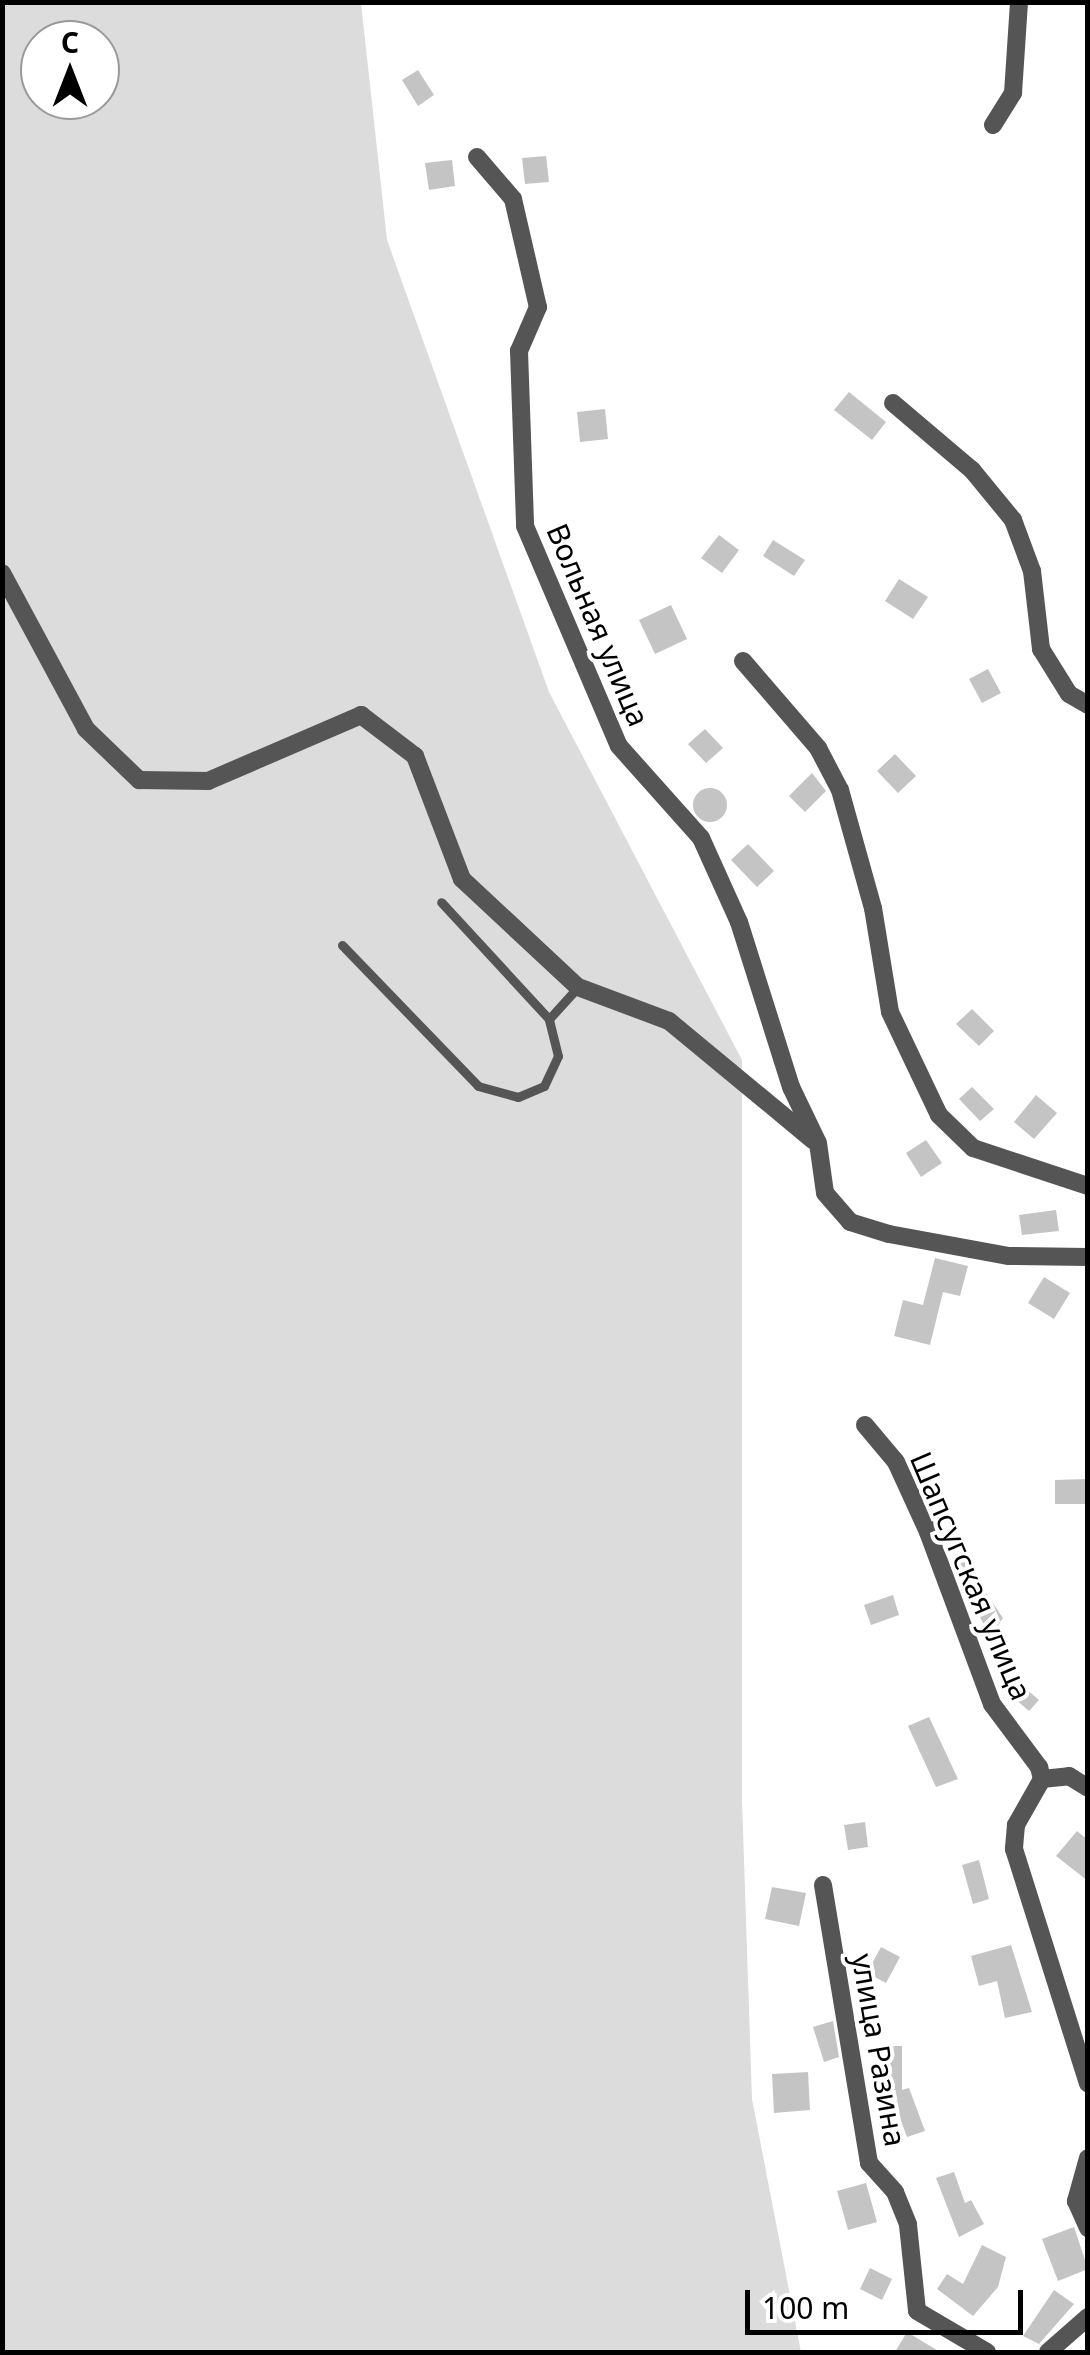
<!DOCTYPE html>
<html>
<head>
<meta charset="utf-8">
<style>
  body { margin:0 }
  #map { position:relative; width:1090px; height:2355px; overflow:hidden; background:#fff; font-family:"Noto Sans",sans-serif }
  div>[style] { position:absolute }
  .green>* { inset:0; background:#dcdcdc }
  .building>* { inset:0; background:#c4c4c4 }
  .round { border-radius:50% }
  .lane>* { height:9px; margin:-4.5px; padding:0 4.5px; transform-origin:4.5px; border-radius:4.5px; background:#555 }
  .street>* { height:18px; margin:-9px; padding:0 9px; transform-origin:9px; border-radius:9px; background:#555 }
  span { translate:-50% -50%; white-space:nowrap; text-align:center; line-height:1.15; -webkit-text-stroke:8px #fff; paint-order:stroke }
  .street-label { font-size:30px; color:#000 }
  .frame { position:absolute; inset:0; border:5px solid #000; pointer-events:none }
  .north { position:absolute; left:20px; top:20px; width:100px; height:100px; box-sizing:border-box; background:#fff; border:2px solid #999; border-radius:50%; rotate:0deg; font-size:28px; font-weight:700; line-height:40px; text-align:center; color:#000 }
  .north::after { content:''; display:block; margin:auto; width:35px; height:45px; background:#000; clip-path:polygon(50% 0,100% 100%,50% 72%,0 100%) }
  .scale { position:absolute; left:745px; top:2290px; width:278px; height:45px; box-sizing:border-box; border:5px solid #000; border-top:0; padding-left:12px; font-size:30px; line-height:35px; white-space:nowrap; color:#000; -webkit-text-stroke:8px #fff; paint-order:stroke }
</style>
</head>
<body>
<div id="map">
  <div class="green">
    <div style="clip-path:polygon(evenodd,3px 3px,361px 3px,387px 240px,549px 692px,742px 1060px,742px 1800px,752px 2099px,801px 2352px,3px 2352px,3px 3px,40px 40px,100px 40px,100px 100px,40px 100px,40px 40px)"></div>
  </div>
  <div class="building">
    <div style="clip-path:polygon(418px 70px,434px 95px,418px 106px,402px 80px)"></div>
    <div style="clip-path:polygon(546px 156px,549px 182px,525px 184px,522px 158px)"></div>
    <div style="clip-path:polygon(452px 160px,455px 186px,429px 190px,425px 163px)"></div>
    <div style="clip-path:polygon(849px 392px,886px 422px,872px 440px,834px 410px)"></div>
    <div style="clip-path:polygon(605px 409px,608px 439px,580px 442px,577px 412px)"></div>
    <div style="clip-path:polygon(719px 535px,739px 550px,722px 573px,701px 558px)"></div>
    <div style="clip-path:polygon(773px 540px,805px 560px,794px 576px,763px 556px)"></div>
    <div style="clip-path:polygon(899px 579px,928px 597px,913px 619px,885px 601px)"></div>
    <div style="clip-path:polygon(671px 605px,687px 639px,655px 654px,639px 620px)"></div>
    <div style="clip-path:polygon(988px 669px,1001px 693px,982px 703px,969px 679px)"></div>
    <div style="clip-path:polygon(705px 729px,723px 748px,706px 763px,688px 744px)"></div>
    <div style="clip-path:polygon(895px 754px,916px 776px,898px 793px,877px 771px)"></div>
    <div style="clip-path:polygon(812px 773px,826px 791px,805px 812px,789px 796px)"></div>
    <div class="round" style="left:693px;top:788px;width:34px;height:34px"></div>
    <div style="clip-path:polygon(748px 844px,774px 871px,757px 887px,731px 860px)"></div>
    <div style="clip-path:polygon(972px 1009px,994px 1031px,979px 1046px,956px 1024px)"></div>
    <div style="clip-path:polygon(972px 1087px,994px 1109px,980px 1121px,959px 1099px)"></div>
    <div style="clip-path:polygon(1036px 1095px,1057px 1113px,1034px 1139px,1014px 1122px)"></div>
    <div style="clip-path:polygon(926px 1140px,942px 1163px,921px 1177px,906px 1153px)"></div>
    <div style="clip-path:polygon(1056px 1210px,1059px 1231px,1022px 1235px,1019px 1215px)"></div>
    <div style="clip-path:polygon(935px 1258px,968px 1266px,960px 1296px,943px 1292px,930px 1345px,894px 1336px,903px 1300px,923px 1305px)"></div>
    <div style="clip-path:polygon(1044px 1277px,1070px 1293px,1054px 1319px,1028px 1303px)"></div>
    <div style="clip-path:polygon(1087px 1479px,1087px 1504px,1055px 1504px,1055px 1480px)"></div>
    <div style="clip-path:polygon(962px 1557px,1003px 1618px,990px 1637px,952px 1560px)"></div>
    <div style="clip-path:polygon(893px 1595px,899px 1615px,871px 1625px,864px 1605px)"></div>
    <div style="clip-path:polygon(1016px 1680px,1039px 1700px,1029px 1711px,1006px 1691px)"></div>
    <div style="clip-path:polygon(929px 1717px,958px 1779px,936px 1787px,908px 1726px)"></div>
    <div style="clip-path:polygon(865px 1822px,868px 1847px,848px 1850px,844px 1825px)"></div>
    <div style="clip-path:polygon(1077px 1831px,1088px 1840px,1088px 1881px,1056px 1856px)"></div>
    <div style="clip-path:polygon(979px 1860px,989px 1899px,973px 1904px,962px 1865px)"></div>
    <div style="clip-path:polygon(772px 1887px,806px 1893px,799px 1926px,765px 1919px)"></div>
    <div style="clip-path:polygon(1011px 1945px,1032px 2012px,1005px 2018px,997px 1981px,979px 1986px,971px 1956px)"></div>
    <div style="clip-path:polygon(881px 1947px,900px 1957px,886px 1983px,867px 1973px)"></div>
    <div style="clip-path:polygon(833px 2021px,839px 2057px,824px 2062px,813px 2027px)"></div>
    <div style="clip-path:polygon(883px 2046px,902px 2046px,902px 2090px,909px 2088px,925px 2131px,907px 2137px,883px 2073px)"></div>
    <div style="clip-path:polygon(808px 2072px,810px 2110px,774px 2113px,772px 2074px)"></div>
    <div style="clip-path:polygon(954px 2172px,965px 2203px,971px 2200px,984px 2224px,959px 2237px,936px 2178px)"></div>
    <div style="clip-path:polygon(866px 2183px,877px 2222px,848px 2230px,837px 2191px)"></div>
    <div style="clip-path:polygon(1074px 2227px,1088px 2269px,1058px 2281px,1042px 2239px)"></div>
    <div style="clip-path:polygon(982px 2245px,1006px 2257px,998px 2287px,973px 2316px,937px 2289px,947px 2274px,963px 2284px)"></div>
    <div style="clip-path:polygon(870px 2268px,892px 2279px,882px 2300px,860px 2289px)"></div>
    <div style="clip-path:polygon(1054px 2290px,1074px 2304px,1039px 2344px,1023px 2336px)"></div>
    <div style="clip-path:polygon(907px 2332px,940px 2352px,895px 2352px)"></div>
  </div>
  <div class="lane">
    <div style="left:342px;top:945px;width:196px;rotate:46deg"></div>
    <div style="left:478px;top:1086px;width:41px;rotate:15.4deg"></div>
    <div style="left:518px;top:1097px;width:28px;rotate:-23deg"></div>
    <div style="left:544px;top:1086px;width:33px;rotate:-65deg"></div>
    <div style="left:558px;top:1056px;width:38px;rotate:-104deg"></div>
    <div style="left:549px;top:1019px;width:159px;rotate:-132.7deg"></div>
    <div style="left:549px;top:1019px;width:43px;rotate:-47.8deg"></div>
  </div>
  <div class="street">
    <div style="left:993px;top:125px;width:38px;rotate:-58deg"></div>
    <div style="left:1013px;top:93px;width:91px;rotate:-86.2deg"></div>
    <div style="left:477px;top:157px;width:55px;rotate:49.4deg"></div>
    <div style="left:513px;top:199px;width:111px;rotate:77deg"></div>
    <div style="left:538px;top:307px;width:48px;rotate:113.4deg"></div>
    <div style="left:519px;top:351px;width:175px;rotate:88deg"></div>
    <div style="left:525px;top:526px;width:239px;rotate:66.9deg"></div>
    <div style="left:619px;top:746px;width:123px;rotate:48.3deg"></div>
    <div style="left:701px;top:838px;width:92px;rotate:65.7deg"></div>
    <div style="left:739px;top:922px;width:173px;rotate:72.5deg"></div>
    <div style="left:791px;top:1087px;width:62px;rotate:64.3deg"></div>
    <div style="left:818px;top:1143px;width:50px;rotate:82deg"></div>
    <div style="left:825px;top:1193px;width:38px;rotate:49deg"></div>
    <div style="left:850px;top:1222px;width:41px;rotate:17.1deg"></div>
    <div style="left:889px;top:1234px;width:122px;rotate:10.4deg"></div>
    <div style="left:1009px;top:1256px;width:79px;rotate:0.7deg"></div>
    <div style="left:893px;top:403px;width:104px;rotate:40.3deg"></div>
    <div style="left:972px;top:470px;width:65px;rotate:50.6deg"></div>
    <div style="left:1013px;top:520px;width:54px;rotate:69.6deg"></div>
    <div style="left:1032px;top:571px;width:79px;rotate:83.4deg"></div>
    <div style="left:1041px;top:649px;width:53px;rotate:58.1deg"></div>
    <div style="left:1069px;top:694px;width:22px;rotate:30deg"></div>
    <div style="left:2px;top:573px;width:177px;rotate:61.7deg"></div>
    <div style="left:86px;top:729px;width:74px;rotate:43.9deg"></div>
    <div style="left:139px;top:780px;width:69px;rotate:0.8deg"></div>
    <div style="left:208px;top:781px;width:167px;rotate:-23.3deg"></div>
    <div style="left:361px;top:715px;width:68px;rotate:37.2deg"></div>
    <div style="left:415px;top:756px;width:132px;rotate:69.1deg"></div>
    <div style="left:462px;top:879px;width:158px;rotate:43deg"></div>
    <div style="left:578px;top:987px;width:97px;rotate:20.5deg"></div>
    <div style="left:669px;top:1021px;width:187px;rotate:39.6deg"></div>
    <div style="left:743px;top:661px;width:115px;rotate:49.2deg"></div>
    <div style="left:818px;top:748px;width:47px;rotate:62.4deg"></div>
    <div style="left:840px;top:790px;width:123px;rotate:74.4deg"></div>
    <div style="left:873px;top:908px;width:105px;rotate:80.7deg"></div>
    <div style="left:890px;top:1012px;width:114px;rotate:64.6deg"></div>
    <div style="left:939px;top:1115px;width:47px;rotate:44.1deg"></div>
    <div style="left:973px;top:1148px;width:121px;rotate:18.3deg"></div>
    <div style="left:865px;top:1425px;width:48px;rotate:50deg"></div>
    <div style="left:896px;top:1462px;width:77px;rotate:65.4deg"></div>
    <div style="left:928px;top:1532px;width:184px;rotate:69.6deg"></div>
    <div style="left:992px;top:1704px;width:79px;rotate:53.3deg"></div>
    <div style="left:1039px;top:1767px;width:12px;rotate:76deg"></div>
    <div style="left:1042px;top:1779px;width:53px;rotate:119.5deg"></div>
    <div style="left:1016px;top:1825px;width:24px;rotate:95deg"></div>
    <div style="left:1014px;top:1849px;width:246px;rotate:72.5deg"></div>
    <div style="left:1042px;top:1779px;width:27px;rotate:-6deg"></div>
    <div style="left:1069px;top:1776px;width:22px;rotate:32deg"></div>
    <div style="left:823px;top:1885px;width:282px;rotate:80.6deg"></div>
    <div style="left:869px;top:2163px;width:39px;rotate:48deg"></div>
    <div style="left:895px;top:2192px;width:35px;rotate:68deg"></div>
    <div style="left:908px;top:2225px;width:86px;rotate:84deg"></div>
    <div style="left:917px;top:2311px;width:81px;rotate:30.4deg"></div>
    <div style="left:1088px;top:2158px;width:45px;rotate:105.6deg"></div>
    <div style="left:1076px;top:2201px;width:30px;rotate:66deg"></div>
    <div style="left:1048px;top:2352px;width:53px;rotate:-41.2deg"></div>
  </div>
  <div class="street-label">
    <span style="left:598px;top:625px;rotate:67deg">Вольная улица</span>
    <span style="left:971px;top:1576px;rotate:67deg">Шапсугская улица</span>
    <span style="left:879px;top:2050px;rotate:80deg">улица Разина</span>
  </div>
  <div class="frame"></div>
  <div class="north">С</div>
  <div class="scale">100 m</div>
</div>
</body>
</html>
